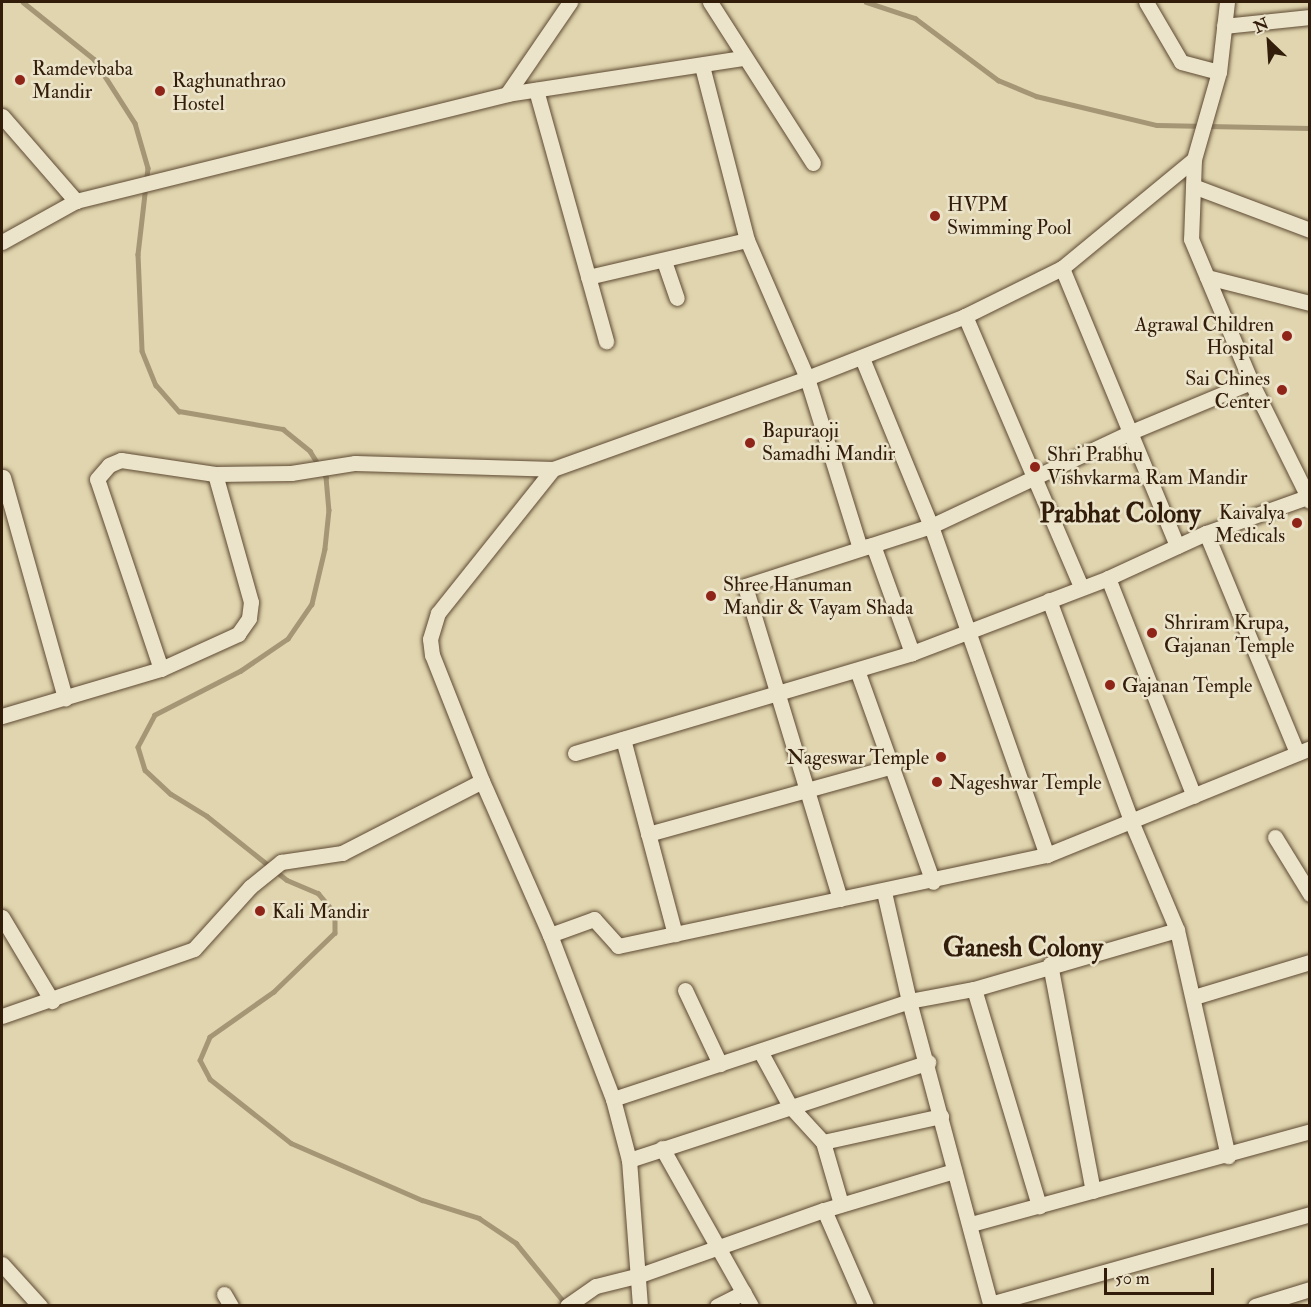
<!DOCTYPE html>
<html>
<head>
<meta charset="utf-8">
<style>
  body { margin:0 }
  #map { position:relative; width:1311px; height:1307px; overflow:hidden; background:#e0d5ae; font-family:"IM FELL Double Pica",serif }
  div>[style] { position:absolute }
  .stream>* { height:4.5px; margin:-2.25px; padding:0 2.25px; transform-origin:2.25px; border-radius:2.25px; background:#a59676 }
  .roads { filter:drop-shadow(0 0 2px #5e4a33) drop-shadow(0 0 2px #5e4a33) }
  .minor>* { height:15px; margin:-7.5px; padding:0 7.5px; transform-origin:7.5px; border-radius:7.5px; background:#ebe4ca }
  .dots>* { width:16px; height:16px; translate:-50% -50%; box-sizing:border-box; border:3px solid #ebe4ca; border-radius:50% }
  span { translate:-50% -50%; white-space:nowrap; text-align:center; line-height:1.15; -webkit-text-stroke:5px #ebe4ca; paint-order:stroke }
  .poi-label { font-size:20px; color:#321c0a }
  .left { translate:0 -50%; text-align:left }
  .right { translate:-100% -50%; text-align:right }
  .district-label { font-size:26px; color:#321c0a; font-weight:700 }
  .frame { position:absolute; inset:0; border:3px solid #321c0a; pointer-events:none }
  .north { position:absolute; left:1239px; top:12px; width:60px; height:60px; -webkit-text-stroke:4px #ebe4ca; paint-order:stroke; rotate:335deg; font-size:16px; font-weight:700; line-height:24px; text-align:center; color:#321c0a }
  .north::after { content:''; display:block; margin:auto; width:21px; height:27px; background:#321c0a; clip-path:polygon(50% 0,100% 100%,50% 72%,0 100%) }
  .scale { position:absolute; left:1104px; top:1268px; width:110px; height:27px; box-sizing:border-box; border:3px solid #321c0a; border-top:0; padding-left:8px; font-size:18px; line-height:21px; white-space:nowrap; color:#321c0a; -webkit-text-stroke:4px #ebe4ca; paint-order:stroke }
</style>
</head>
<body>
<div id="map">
  <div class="stream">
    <div style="left:23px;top:2px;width:91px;rotate:38.8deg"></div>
    <div style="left:94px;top:59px;width:76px;rotate:57.4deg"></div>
    <div style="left:135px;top:123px;width:47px;rotate:73.9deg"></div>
    <div style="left:148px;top:168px;width:87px;rotate:96.6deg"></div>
    <div style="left:138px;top:254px;width:97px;rotate:87.6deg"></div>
    <div style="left:142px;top:351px;width:37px;rotate:68deg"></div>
    <div style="left:156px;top:385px;width:35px;rotate:49deg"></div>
    <div style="left:179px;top:411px;width:106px;rotate:9.8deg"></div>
    <div style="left:283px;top:429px;width:35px;rotate:39deg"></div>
    <div style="left:310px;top:451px;width:31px;rotate:58deg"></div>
    <div style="left:326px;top:477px;width:33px;rotate:85deg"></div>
    <div style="left:329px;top:510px;width:39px;rotate:96deg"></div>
    <div style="left:325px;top:549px;width:57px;rotate:103.3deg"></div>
    <div style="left:312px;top:604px;width:42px;rotate:124.4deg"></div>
    <div style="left:288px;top:639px;width:57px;rotate:145.8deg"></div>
    <div style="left:241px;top:671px;width:97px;rotate:152.9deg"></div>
    <div style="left:155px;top:715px;width:36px;rotate:118deg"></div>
    <div style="left:138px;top:747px;width:24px;rotate:73deg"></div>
    <div style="left:145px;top:770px;width:35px;rotate:43deg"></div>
    <div style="left:171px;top:794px;width:42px;rotate:31.4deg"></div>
    <div style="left:207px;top:816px;width:102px;rotate:38.7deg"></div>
    <div style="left:287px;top:880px;width:34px;rotate:23deg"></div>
    <div style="left:318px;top:893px;width:26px;rotate:50deg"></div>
    <div style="left:335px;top:913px;width:20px;rotate:90deg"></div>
    <div style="left:335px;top:933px;width:85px;rotate:136deg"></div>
    <div style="left:274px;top:992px;width:78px;rotate:144.9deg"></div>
    <div style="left:210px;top:1037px;width:25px;rotate:113deg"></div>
    <div style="left:200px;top:1060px;width:21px;rotate:62deg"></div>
    <div style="left:210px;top:1079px;width:103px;rotate:38.3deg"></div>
    <div style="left:291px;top:1143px;width:143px;rotate:23.5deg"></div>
    <div style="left:422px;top:1200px;width:60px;rotate:17.5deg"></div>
    <div style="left:479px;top:1218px;width:45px;rotate:34deg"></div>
    <div style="left:516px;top:1243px;width:77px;rotate:50.8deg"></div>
    <div style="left:866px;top:2px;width:52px;rotate:18.1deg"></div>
    <div style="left:915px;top:18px;width:104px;rotate:36.8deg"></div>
    <div style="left:998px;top:80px;width:41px;rotate:22.8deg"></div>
    <div style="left:1036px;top:96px;width:124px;rotate:13.5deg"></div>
    <div style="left:1157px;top:125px;width:153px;rotate:1.1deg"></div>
  </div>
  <div class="roads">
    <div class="minor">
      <div style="left:710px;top:2px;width:191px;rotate:57.4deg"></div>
      <div style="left:1146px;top:2px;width:69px;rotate:59.7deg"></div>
      <div style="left:1181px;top:62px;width:39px;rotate:15deg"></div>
      <div style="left:1227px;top:2px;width:70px;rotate:96.5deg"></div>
      <div style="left:1219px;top:72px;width:91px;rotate:106deg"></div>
      <div style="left:1194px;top:159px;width:80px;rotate:92.1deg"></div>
      <div style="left:1191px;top:239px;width:155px;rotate:67.2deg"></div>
      <div style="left:1251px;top:382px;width:133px;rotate:63.6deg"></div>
      <div style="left:1224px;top:26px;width:86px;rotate:-6deg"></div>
      <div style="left:702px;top:66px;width:180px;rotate:75.5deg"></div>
      <div style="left:747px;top:240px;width:150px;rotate:66.5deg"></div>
      <div style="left:807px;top:378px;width:178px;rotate:72.7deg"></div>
      <div style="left:860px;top:548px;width:13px;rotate:-13deg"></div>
      <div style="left:873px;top:545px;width:115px;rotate:70.1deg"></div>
      <div style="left:536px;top:90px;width:261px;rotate:74.4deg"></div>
      <div style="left:507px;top:94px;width:239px;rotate:-8.7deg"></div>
      <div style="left:2px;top:116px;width:113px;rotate:49deg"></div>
      <div style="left:1193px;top:186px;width:125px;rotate:20.6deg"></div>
      <div style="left:2px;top:242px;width:85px;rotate:-29deg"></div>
      <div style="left:76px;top:201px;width:444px;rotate:-13.9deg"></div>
      <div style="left:507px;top:94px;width:112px;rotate:-55.6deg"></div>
      <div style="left:664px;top:261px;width:39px;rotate:71deg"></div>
      <div style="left:1062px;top:268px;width:301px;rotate:67.5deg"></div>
      <div style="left:588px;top:277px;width:163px;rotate:-13.1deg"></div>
      <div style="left:1207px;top:277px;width:106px;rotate:14.2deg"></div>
      <div style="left:965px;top:316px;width:295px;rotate:66.8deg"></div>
      <div style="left:862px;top:358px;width:182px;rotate:67.7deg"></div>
      <div style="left:931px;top:526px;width:349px;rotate:70.6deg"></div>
      <div style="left:3px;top:477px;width:230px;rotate:74.3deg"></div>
      <div style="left:1206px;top:533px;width:238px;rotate:67.5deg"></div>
      <div style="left:1108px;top:578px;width:234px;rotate:68.5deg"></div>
      <div style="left:1049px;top:600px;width:236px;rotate:69.6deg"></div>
      <div style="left:1131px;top:821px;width:118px;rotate:67.1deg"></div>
      <div style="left:1177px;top:930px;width:232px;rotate:77.3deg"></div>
      <div style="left:161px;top:669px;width:200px;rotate:-108.6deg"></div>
      <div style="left:97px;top:479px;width:18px;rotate:-49deg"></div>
      <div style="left:109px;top:465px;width:13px;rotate:-23deg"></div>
      <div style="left:121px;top:460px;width:95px;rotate:8.5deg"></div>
      <div style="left:215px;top:474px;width:76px;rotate:-0.8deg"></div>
      <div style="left:291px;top:473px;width:65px;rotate:-8.9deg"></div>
      <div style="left:355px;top:463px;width:198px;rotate:1.7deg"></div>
      <div style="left:857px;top:670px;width:225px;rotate:70.3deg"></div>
      <div style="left:2px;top:716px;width:166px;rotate:-16.5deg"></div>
      <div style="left:161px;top:669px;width:85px;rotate:-24.4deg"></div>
      <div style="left:238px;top:634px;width:19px;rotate:-55deg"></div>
      <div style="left:249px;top:618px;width:16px;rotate:-83deg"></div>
      <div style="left:251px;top:602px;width:133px;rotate:-105.7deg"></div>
      <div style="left:623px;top:739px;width:202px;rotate:75.1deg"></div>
      <div style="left:575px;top:753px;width:352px;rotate:-16.5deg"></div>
      <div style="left:912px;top:653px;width:210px;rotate:-20.9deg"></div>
      <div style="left:1108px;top:578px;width:108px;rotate:-24.7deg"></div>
      <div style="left:1206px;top:533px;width:107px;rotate:-19.6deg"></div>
      <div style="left:648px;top:834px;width:255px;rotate:-15.5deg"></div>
      <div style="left:1275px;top:837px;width:67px;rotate:58.4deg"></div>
      <div style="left:884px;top:892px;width:112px;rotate:77.1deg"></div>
      <div style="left:909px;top:1001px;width:314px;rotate:75deg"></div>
      <div style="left:990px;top:1304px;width:332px;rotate:-15.7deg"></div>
      <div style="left:840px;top:899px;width:327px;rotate:-106.9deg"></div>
      <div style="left:745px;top:586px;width:195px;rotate:-17.9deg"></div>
      <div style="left:931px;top:526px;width:221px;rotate:-25.2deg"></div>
      <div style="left:1131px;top:432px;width:130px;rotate:-22.6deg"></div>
      <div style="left:2px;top:917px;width:98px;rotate:59.2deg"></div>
      <div style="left:550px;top:935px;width:47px;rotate:-20deg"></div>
      <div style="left:594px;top:919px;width:36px;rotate:48deg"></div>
      <div style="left:618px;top:946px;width:439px;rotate:-12deg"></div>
      <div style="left:1047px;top:855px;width:284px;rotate:-22.1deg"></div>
      <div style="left:1050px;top:964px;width:231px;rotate:79.3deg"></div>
      <div style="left:974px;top:989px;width:227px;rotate:73.3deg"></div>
      <div style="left:685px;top:990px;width:82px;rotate:64.7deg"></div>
      <div style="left:1194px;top:997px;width:121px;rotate:-16.8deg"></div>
      <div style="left:2px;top:1016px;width:203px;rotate:-19.2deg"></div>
      <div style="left:194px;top:949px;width:84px;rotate:-47.9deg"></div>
      <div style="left:250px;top:887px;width:40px;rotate:-39deg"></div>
      <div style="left:281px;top:862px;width:62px;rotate:-8.4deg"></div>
      <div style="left:342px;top:853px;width:157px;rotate:-27.2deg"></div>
      <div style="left:760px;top:1051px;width:63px;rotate:61.4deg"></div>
      <div style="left:790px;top:1106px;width:49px;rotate:47.5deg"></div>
      <div style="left:823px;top:1142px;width:65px;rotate:73.8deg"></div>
      <div style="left:613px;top:1099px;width:312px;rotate:-18.3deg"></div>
      <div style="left:909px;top:1001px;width:66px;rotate:-10.5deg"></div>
      <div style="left:974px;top:989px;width:211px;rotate:-16.2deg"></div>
      <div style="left:823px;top:1142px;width:121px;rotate:-12.4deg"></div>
      <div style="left:662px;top:1148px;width:181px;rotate:60.6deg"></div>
      <div style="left:629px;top:1160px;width:315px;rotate:-18.1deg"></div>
      <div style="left:824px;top:1210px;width:105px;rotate:66.4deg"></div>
      <div style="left:971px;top:1224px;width:352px;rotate:-15.3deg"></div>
      <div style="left:2px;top:1264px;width:57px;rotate:47.9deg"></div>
      <div style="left:224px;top:1294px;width:14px;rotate:60deg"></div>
      <div style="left:567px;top:1306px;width:35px;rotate:-35deg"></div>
      <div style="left:596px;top:1286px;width:45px;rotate:-14deg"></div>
      <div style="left:640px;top:1275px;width:195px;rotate:-19.5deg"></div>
      <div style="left:824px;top:1210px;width:136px;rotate:-16.7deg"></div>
      <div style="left:640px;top:1306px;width:146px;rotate:-94.3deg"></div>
      <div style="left:629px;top:1160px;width:63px;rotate:-104.7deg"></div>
      <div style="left:613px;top:1099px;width:176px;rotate:-111deg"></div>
      <div style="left:550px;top:935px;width:168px;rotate:-113.8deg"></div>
      <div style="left:482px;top:781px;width:136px;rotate:-111.6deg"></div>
      <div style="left:432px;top:655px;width:16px;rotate:-97deg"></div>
      <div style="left:430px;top:639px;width:27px;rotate:-73deg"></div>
      <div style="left:438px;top:613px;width:184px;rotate:-51.4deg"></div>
      <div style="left:553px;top:469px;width:270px;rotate:-19.7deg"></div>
      <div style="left:807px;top:378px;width:170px;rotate:-21.4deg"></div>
      <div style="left:965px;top:316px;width:108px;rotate:-26.3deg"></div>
      <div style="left:1062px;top:268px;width:171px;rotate:-39.5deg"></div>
      <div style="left:717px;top:1306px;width:30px;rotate:-27deg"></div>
      <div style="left:1255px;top:1306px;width:58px;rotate:-17.2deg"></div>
    </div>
  </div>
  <div class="dots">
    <div style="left:20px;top:80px;background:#8f2418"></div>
    <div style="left:160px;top:91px;background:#8f2418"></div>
    <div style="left:935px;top:216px;background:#8f2418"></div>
    <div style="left:1287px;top:336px;background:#8f2418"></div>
    <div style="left:1282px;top:390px;background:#8f2418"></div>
    <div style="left:750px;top:443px;background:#8f2418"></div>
    <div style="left:1035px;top:467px;background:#8f2418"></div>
    <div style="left:1297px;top:523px;background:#8f2418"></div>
    <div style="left:711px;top:596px;background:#8f2418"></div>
    <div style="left:1152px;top:633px;background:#8f2418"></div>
    <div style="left:1110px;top:685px;background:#8f2418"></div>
    <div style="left:941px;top:757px;background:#8f2418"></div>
    <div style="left:937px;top:782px;background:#8f2418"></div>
    <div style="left:260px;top:911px;background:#8f2418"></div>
  </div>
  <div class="poi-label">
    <span class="left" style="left:32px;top:80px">Ramdevbaba<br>Mandir</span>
    <span class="left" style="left:172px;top:92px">Raghunathrao<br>Hostel</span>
    <span class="left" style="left:947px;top:216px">HVPM<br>Swimming Pool</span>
    <span class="right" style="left:1274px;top:336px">Agrawal Children<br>Hospital</span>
    <span class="right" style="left:1270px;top:390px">Sai Chines<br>Center</span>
    <span class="left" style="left:762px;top:442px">Bapuraoji<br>Samadhi Mandir</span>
    <span class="left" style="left:1047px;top:466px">Shri Prabhu<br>Vishvkarma Ram Mandir</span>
    <span class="right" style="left:1285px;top:524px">Kaivalya<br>Medicals</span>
    <span class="left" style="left:723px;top:596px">Shree Hanuman<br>Mandir &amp; Vayam Shada</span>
    <span class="left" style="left:1164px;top:634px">Shriram Krupa,<br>Gajanan Temple</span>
    <span class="left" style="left:1122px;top:685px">Gajanan Temple</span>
    <span class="right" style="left:929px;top:757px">Nageswar Temple</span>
    <span class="left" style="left:949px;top:782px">Nageshwar Temple</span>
    <span class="left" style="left:272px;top:911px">Kali Mandir</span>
  </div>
  <div class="district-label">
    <span style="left:1120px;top:515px">Prabhat Colony</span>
    <span style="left:1023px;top:949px">Ganesh Colony</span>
  </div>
  <div class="frame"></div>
  <div class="north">N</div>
  <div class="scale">50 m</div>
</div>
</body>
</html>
